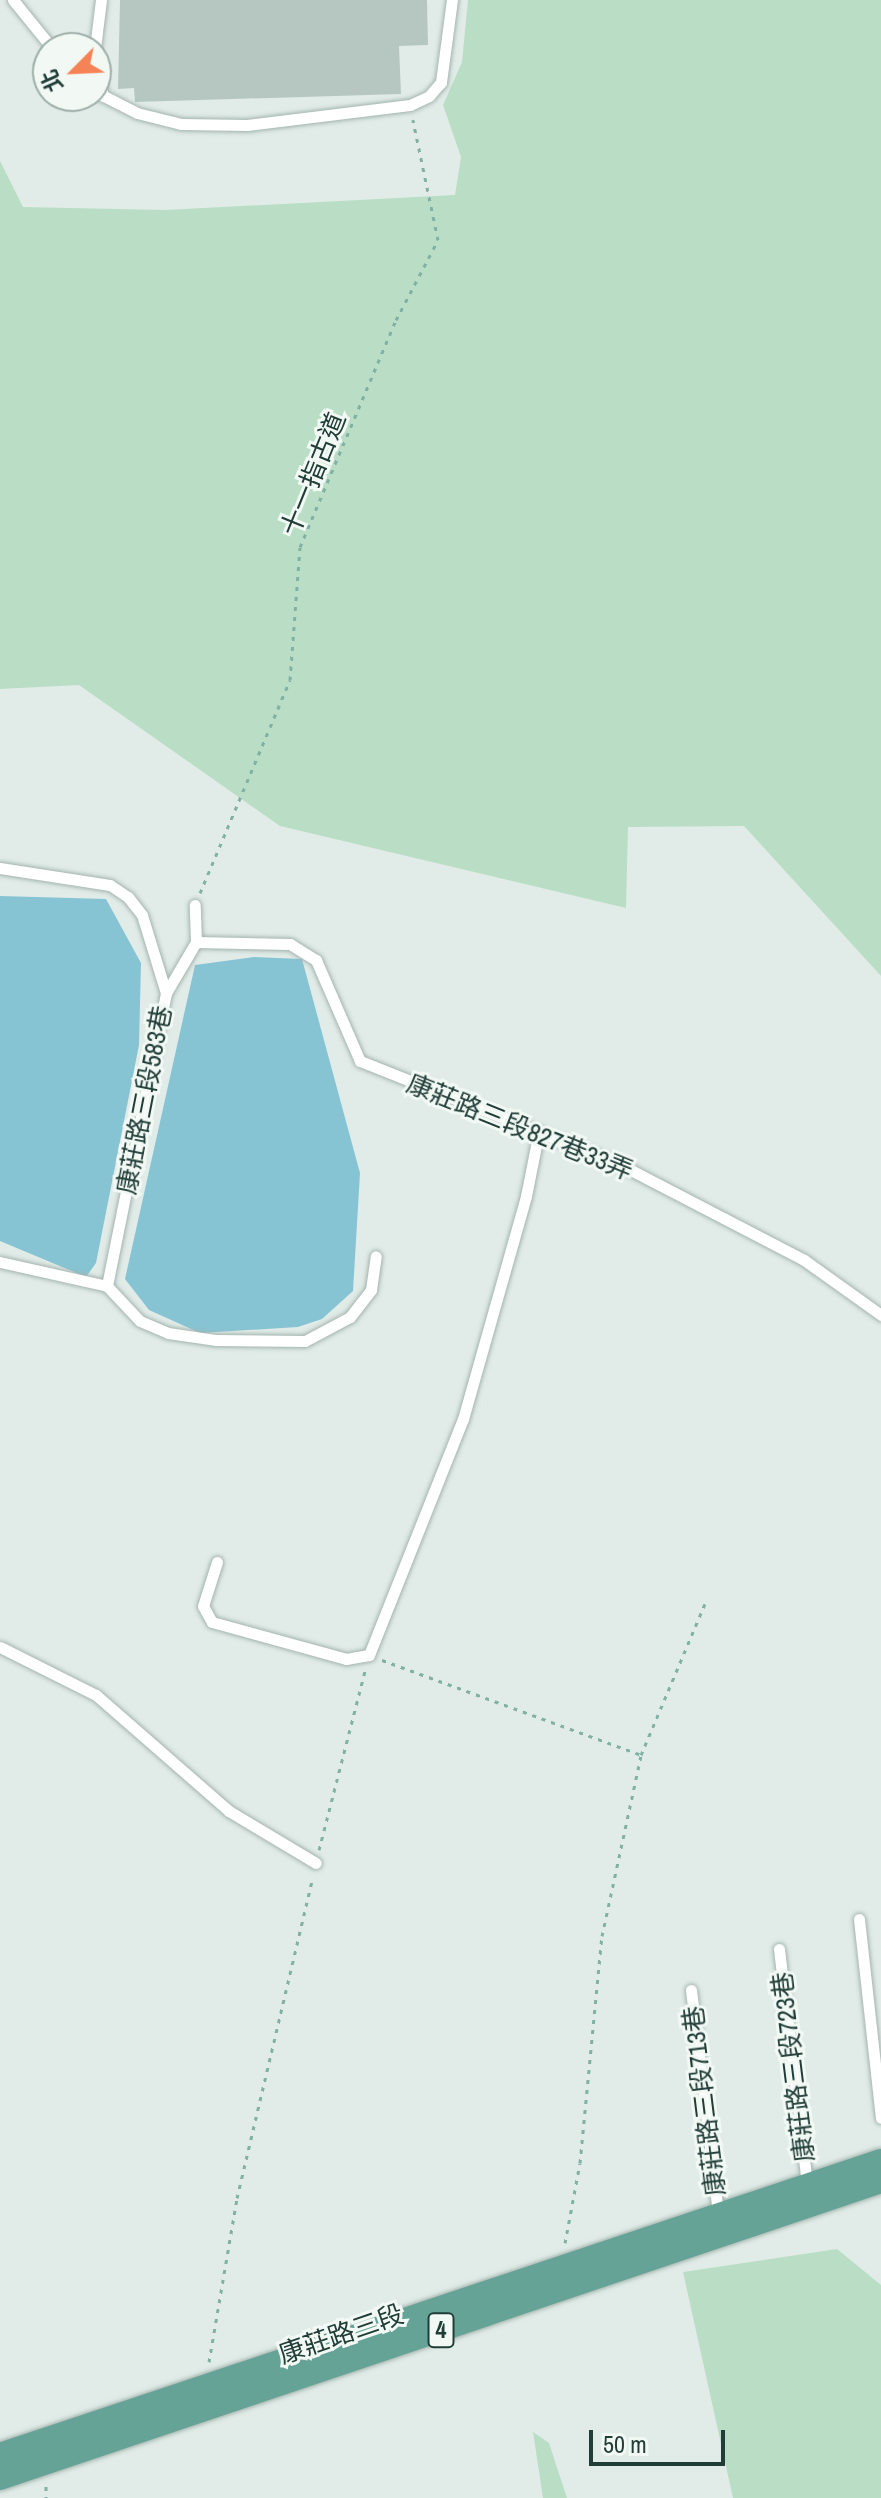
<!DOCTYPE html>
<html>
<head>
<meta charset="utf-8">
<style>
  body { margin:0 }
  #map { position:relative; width:881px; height:2498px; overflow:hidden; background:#e1ece8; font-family:"Archivo Narrow","Noto Sans TC",sans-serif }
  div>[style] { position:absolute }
  .green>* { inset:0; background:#b9dec5 }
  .water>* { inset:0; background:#87c4d3 }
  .building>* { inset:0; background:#b6c7c1 }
  .path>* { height:3px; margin-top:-1.5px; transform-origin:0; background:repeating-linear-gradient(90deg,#81b1a4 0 4px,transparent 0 10px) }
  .roads { filter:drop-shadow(0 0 2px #a4b4af) drop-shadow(0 0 2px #a4b4af) }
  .lane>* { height:11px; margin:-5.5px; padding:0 5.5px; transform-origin:5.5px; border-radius:5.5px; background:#fff }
  .primary>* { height:24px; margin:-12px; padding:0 12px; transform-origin:12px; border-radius:12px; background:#64a395 }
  span { translate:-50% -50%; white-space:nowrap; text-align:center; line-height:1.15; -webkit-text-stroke:6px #f2f9f5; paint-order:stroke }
  .shield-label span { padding:2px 6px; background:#f2f9f5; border:2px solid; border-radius:6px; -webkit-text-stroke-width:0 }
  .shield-label { font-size:24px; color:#213d37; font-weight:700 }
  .street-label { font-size:26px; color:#213d37 }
  .north { position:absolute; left:32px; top:32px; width:80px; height:80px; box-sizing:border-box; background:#f2f9f5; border:2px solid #9eaea9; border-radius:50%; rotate:246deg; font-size:22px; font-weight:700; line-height:32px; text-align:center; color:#213d37 }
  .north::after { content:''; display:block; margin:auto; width:28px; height:36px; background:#f68355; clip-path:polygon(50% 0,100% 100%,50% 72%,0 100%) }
  .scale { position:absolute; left:589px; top:2430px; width:136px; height:36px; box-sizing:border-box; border:4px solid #213d37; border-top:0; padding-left:10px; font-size:24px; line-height:28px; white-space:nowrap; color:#213d37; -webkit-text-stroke:6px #f2f9f5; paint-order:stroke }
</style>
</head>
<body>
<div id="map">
  <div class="green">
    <div style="clip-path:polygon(468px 0,881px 0,881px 976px,744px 826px,628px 827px,626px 908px,280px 826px,79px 685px,0 689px,0 161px,23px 207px,165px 210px,455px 195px,461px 157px,443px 105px,462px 62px)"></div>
    <div style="clip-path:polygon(837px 2249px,881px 2285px,881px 2498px,733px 2498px,683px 2272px)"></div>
    <div style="clip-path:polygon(533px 2432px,549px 2443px,567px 2498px,543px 2498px)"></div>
  </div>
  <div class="water">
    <div style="clip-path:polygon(0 896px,106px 899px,141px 963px,139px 1045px,96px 1263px,86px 1277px,0 1241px)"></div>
    <div style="clip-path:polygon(254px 957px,302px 959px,360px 1173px,353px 1291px,322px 1319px,298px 1327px,200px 1333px,149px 1310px,125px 1279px,195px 965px)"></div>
  </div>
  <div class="building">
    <div style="clip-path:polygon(120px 0,427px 0,428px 45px,399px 46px,401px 94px,135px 102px,134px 88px,118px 89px)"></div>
  </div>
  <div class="path">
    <div style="left:200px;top:893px;width:231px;rotate:-67.1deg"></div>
    <div style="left:290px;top:680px;width:133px;rotate:-85.7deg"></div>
    <div style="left:300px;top:547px;width:246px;rotate:-67.1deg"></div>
    <div style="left:396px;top:320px;width:90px;rotate:-62.3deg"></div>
    <div style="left:438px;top:240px;width:123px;rotate:-101.8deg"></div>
    <div style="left:382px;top:1660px;width:276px;rotate:20.1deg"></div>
    <div style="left:319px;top:1850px;width:185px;rotate:-75.6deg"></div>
    <div style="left:565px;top:2243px;width:81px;rotate:-79.4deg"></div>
    <div style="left:580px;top:2163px;width:228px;rotate:-84.5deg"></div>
    <div style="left:602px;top:1936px;width:185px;rotate:-77.8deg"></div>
    <div style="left:641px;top:1755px;width:169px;rotate:-67.1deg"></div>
    <div style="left:209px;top:2362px;width:166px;rotate:-80.3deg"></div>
    <div style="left:237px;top:2198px;width:330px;rotate:-76.7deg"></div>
    <div style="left:46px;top:2486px;width:12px;rotate:90deg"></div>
  </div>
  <div class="roads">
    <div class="lane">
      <div style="left:13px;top:0;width:62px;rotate:50.9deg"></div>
      <div style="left:95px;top:48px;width:48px;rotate:-82.9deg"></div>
      <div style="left:96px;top:68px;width:29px;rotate:76deg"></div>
      <div style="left:96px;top:92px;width:46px;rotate:27.1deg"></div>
      <div style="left:137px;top:113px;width:45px;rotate:14deg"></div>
      <div style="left:181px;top:124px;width:66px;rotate:0.9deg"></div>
      <div style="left:247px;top:125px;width:164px;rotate:-7deg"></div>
      <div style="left:410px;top:105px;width:21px;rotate:-25deg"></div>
      <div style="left:429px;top:96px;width:18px;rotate:-49deg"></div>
      <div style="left:441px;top:82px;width:83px;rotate:-82.4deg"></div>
      <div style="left:0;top:868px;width:111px;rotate:8.8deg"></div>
      <div style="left:110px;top:885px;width:22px;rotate:34deg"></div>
      <div style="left:128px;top:897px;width:23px;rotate:52deg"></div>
      <div style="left:142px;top:915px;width:82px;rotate:72.9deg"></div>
      <div style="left:166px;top:993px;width:299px;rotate:101.4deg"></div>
      <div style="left:196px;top:942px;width:94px;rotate:1.2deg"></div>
      <div style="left:290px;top:944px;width:31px;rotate:32deg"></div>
      <div style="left:316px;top:960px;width:110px;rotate:66.5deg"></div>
      <div style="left:360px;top:1061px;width:281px;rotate:21.7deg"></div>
      <div style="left:621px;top:1165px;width:206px;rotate:27.4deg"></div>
      <div style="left:804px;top:1260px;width:95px;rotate:35.5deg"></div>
      <div style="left:166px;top:993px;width:59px;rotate:-59.5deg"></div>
      <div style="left:196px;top:942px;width:37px;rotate:-92deg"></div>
      <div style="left:0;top:1262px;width:110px;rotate:12.6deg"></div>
      <div style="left:107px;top:1286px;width:48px;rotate:46.7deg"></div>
      <div style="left:140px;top:1321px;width:30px;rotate:23deg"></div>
      <div style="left:168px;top:1333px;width:49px;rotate:8.3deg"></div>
      <div style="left:216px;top:1340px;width:89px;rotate:0.6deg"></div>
      <div style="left:305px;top:1341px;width:51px;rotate:-28.1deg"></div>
      <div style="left:350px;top:1317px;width:34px;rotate:-52deg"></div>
      <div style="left:371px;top:1290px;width:34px;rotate:-82deg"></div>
      <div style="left:217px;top:1562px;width:46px;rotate:107.7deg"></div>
      <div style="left:203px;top:1606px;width:18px;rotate:61deg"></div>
      <div style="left:212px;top:1622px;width:139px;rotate:15.4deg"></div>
      <div style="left:346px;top:1659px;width:23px;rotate:-10deg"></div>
      <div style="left:369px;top:1655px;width:254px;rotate:-68.3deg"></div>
      <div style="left:463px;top:1419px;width:232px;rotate:-74.2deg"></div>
      <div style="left:526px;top:1196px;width:66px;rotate:-78.7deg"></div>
      <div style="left:0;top:1647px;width:107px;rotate:26.6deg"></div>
      <div style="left:96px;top:1695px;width:176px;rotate:41.1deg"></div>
      <div style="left:229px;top:1811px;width:101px;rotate:30.9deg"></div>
      <div style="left:859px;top:1919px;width:200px;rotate:83.7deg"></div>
      <div style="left:779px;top:1949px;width:238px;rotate:83.2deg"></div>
      <div style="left:691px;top:1990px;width:225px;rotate:83.1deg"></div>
    </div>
    <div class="primary">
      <div style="left:0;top:2455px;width:929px;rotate:-18.45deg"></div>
      <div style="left:0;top:2478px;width:930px;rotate:-18.63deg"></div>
    </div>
  </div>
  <div class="shield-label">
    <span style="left:441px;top:2330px">4</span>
  </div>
  <div class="street-label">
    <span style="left:313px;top:474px;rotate:-68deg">十一指古道</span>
    <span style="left:144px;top:1100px;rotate:-79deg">康莊路三段583巷</span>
    <span style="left:520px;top:1127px;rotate:22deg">康莊路三段827巷33弄</span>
    <span style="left:793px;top:2067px;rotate:-97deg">康莊路三段723巷</span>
    <span style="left:704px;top:2101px;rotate:-97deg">康莊路三段713巷</span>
    <span style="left:341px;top:2334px;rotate:-19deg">康莊路三段</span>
  </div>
  <div class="north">北</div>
  <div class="scale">50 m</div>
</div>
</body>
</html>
